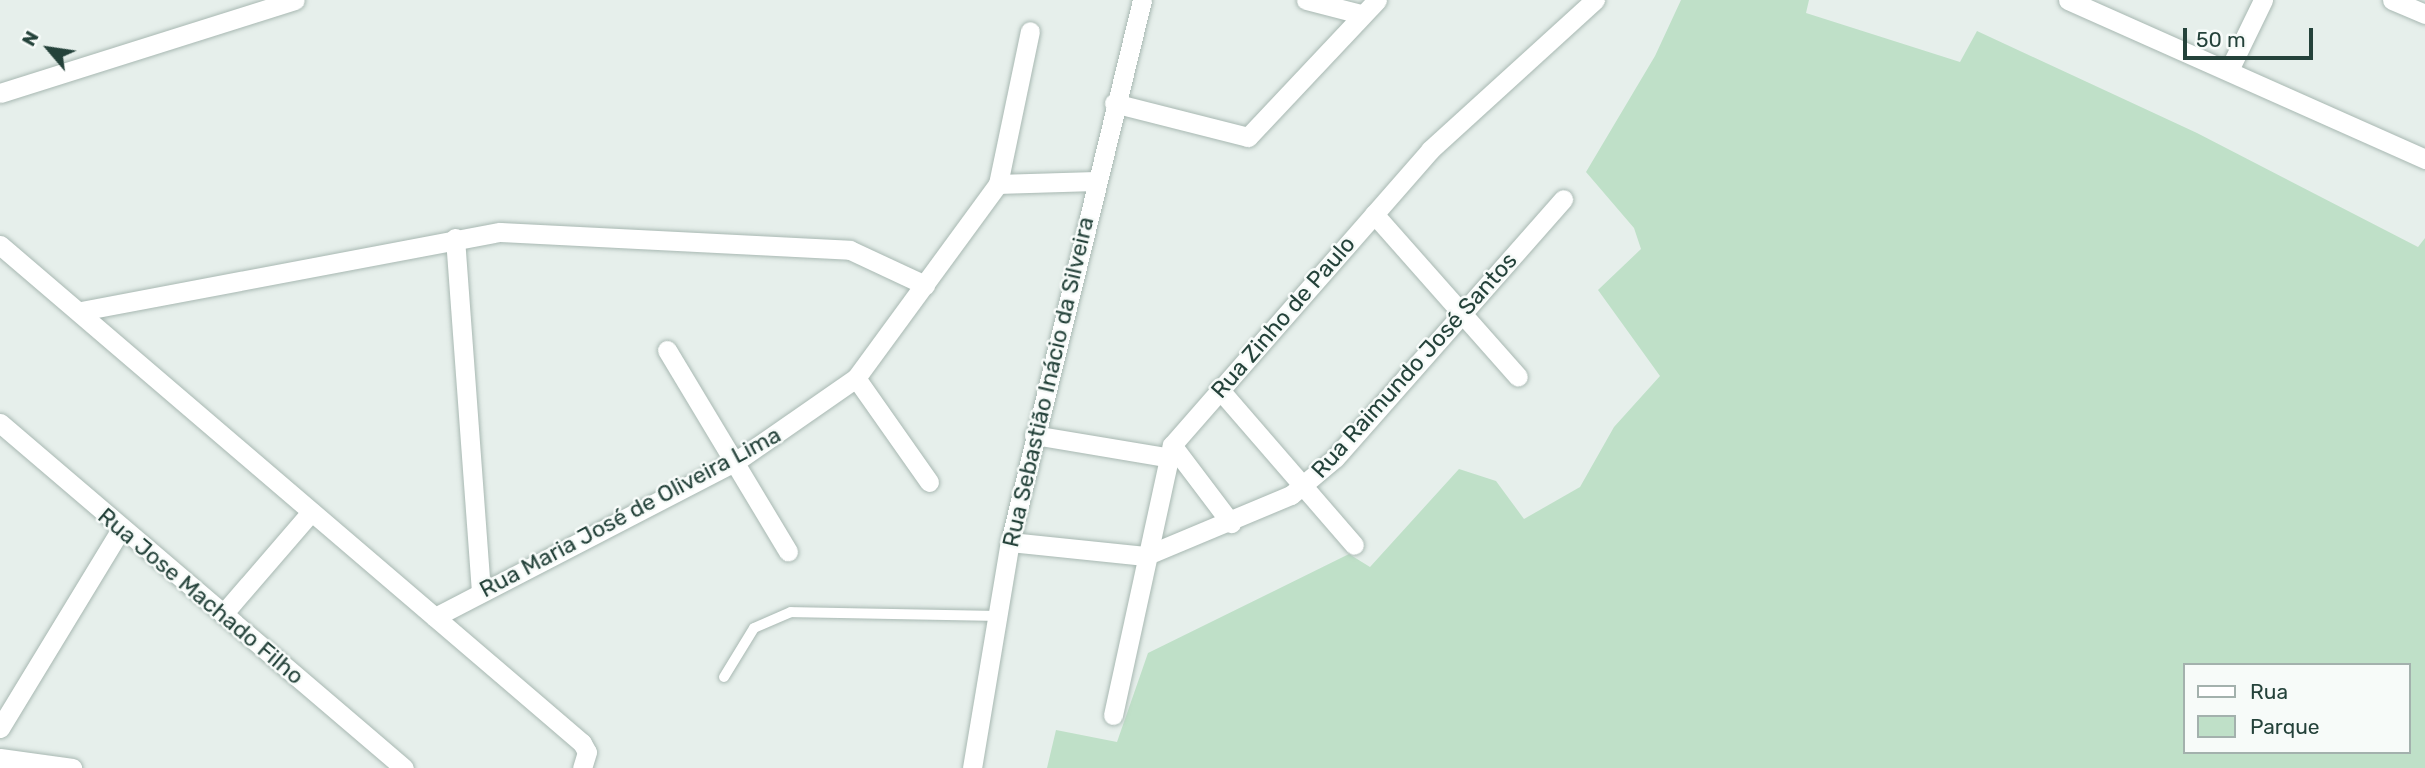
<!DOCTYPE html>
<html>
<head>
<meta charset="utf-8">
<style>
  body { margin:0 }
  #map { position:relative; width:2425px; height:768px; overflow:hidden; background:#e6efeb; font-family:Rubik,sans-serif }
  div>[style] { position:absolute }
  .green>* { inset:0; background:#bfe0c8 }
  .roads { filter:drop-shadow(0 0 2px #a8b8b2) drop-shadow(0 0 2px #a8b8b2) }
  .service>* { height:10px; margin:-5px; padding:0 5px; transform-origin:5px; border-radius:5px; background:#fff }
  .minor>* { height:19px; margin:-9.5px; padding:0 9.5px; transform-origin:9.5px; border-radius:9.5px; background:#fff }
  span { translate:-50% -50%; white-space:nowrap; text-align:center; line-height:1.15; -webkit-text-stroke:5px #f7fbf9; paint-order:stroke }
  .street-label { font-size:23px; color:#24423a }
  .legend { position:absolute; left:2183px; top:663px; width:228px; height:91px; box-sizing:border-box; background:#f7fbf9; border:2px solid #a3b1ad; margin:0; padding:9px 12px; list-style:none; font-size:21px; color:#24423a }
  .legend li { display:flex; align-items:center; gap:14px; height:35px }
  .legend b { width:35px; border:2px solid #a3b1ad }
  .north { position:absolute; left:14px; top:14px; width:70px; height:70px; -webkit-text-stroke:5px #f7fbf9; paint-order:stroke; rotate:299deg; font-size:19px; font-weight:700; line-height:28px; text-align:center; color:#24423a }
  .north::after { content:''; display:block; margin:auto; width:24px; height:32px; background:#24423a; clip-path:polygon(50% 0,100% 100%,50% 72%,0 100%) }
  .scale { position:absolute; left:2183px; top:28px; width:130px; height:32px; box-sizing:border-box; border:4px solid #24423a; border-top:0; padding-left:9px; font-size:21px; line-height:24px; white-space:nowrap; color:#24423a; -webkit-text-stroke:5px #f7fbf9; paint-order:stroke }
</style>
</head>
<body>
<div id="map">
  <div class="green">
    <div style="clip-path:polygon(evenodd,1681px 0,1809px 0,1806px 13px,1960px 62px,1977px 31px,2197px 133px,2418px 247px,2425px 238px,2425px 768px,1047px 768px,1056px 730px,1117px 742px,1148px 653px,1349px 554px,1370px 567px,1459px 469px,1496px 481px,1524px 519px,1580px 487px,1614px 427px,1660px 376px,1598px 290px,1641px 249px,1634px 228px,1586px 172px,1655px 56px,1681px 0,2185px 665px,2409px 665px,2409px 752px,2185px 752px,2185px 665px)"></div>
  </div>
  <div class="roads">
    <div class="service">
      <div style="left:724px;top:677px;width:57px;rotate:-58.5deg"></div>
      <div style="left:754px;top:628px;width:40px;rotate:-23.4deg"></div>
      <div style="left:791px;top:612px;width:203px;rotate:1.1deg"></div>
    </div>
    <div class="minor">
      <div style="left:1306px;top:0;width:57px;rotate:14.3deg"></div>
      <div style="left:2068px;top:0;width:391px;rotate:24deg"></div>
      <div style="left:2392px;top:0;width:36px;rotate:23deg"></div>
      <div style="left:2229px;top:70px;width:78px;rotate:-64.1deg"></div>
      <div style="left:0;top:93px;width:309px;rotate:-17.5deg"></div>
      <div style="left:1114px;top:103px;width:138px;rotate:14.2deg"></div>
      <div style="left:1248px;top:137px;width:188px;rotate:-46.7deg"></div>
      <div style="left:998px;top:184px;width:156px;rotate:-78.2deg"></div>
      <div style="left:1374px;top:214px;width:217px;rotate:48.5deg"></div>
      <div style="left:455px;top:238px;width:354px;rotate:85.8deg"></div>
      <div style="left:0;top:245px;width:766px;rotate:40.55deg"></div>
      <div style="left:582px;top:743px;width:10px;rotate:61deg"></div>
      <div style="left:587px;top:752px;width:17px;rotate:107deg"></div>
      <div style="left:81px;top:311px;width:426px;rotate:-10.7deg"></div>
      <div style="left:500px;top:232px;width:350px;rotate:2.9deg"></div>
      <div style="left:850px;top:250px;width:83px;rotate:25deg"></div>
      <div style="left:667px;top:350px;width:235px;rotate:59deg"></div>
      <div style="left:856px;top:378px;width:127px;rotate:54.9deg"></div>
      <div style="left:1219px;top:389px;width:206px;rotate:49.1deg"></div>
      <div style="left:0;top:423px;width:531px;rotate:40.5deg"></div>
      <div style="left:1034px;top:435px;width:134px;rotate:9.5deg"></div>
      <div style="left:1172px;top:445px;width:98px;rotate:52.9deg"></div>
      <div style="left:1010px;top:542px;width:136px;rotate:5.9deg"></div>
      <div style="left:1145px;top:556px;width:158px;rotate:-22.7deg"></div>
      <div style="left:1291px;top:495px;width:57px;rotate:-40.1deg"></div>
      <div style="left:1335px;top:458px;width:345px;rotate:-48.6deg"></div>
      <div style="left:223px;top:614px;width:135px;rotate:-49.2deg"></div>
      <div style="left:435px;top:617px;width:341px;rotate:-27.4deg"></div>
      <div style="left:738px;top:460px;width:144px;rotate:-34.8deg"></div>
      <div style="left:856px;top:378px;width:240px;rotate:-53.8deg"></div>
      <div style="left:998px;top:184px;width:96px;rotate:-1.8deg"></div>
      <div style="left:1113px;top:715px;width:276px;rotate:-77.7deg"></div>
      <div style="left:1172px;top:445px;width:392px;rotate:-48.8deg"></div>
      <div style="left:1430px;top:150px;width:223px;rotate:-42.3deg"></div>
      <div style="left:0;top:728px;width:233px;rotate:-58.7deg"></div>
      <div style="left:0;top:758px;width:73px;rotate:7.9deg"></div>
      <div style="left:972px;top:768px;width:229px;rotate:-80.5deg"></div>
      <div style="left:1010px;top:542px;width:558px;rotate:-76.31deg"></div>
    </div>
  </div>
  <div class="street-label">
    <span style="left:1283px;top:317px;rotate:-49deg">Rua Zinho de Paulo</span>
    <span style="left:1414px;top:365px;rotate:-48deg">Rua Raimundo José Santos</span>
    <span style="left:1048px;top:382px;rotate:-77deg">Rua Sebastião Inácio da Silveira</span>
    <span style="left:630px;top:512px;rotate:-28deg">Rua Maria José de Oliveira Lima</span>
    <span style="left:201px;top:596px;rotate:40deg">Rua Jose Machado Filho</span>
  </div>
  <ul class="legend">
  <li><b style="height:9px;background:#fff"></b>Rua</li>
  <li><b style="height:19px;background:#bfe0c8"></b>Parque</li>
  </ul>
  <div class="north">N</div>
  <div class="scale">50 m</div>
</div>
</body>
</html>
